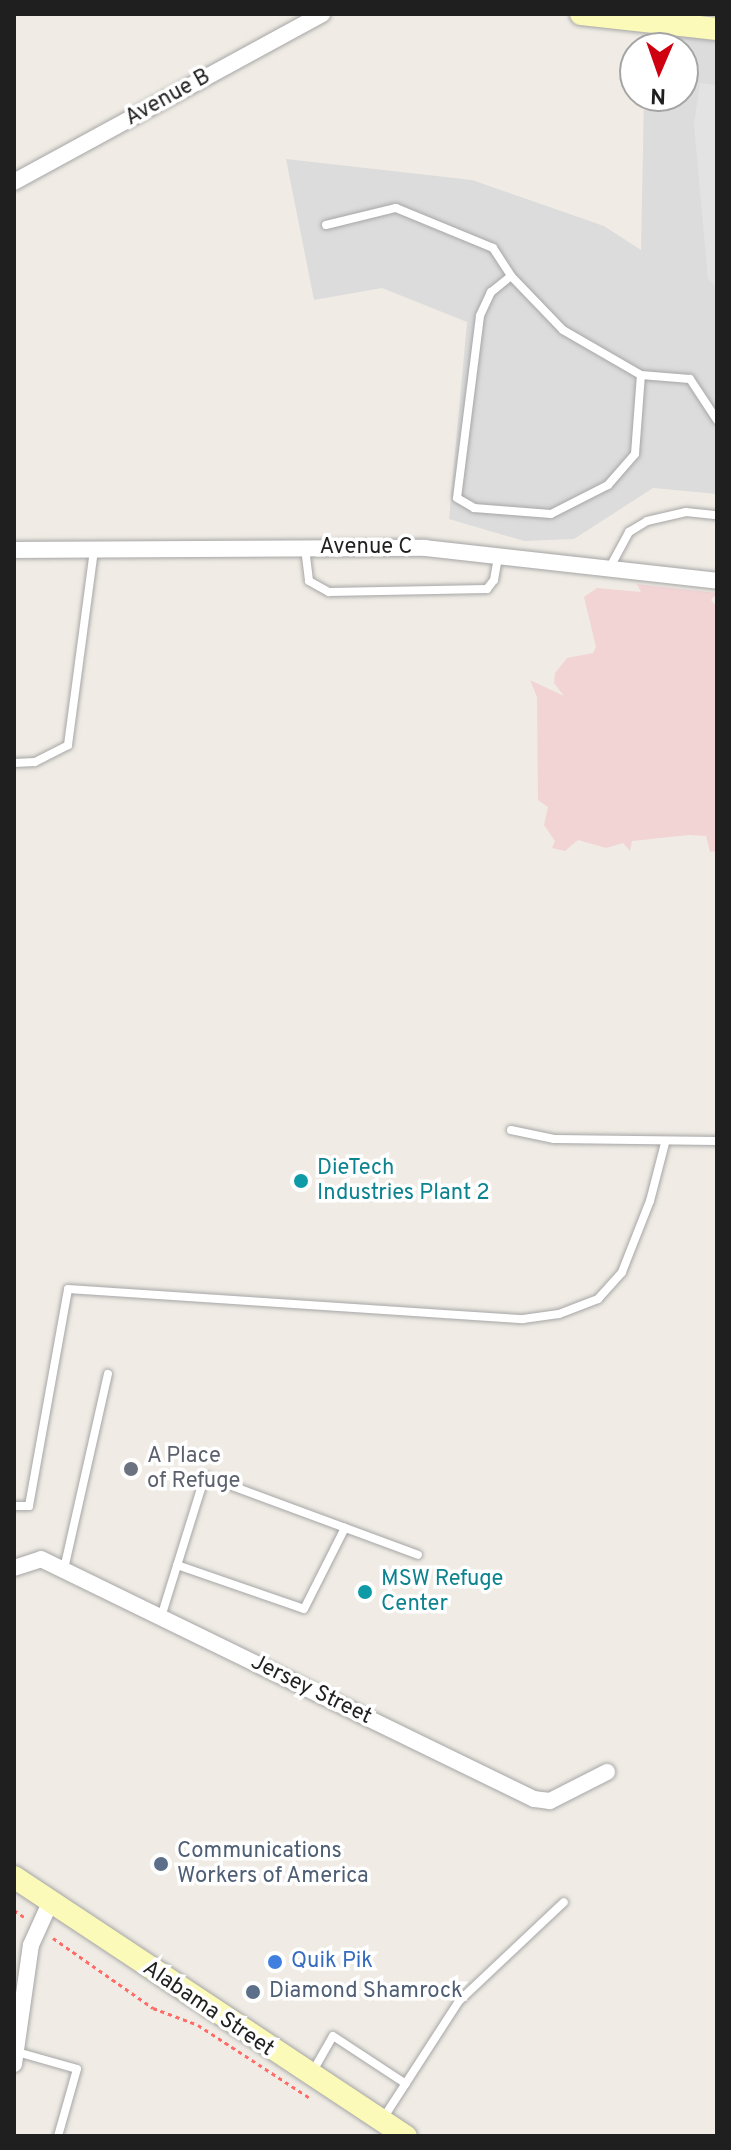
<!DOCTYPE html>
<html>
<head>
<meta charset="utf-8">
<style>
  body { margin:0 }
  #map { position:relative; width:731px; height:2150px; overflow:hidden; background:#f0ece5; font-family:Overpass,sans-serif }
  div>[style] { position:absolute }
  .residential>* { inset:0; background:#dddcdc }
  .commercial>* { inset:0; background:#f2d4d5 }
  .parking>* { inset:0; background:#e3e3e3 }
  .water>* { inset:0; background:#a4d7df }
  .path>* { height:3px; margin-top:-1.5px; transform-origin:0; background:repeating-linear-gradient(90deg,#ff6c68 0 4px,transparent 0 8px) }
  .roads { filter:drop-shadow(0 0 2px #a6a6a6) drop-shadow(0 0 2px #a6a6a6) }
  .lane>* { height:8px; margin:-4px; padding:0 4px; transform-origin:4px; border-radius:4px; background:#fff }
  .street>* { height:16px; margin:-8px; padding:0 8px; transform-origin:8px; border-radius:8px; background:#fff }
  .secondary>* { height:22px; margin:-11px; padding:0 11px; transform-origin:11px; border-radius:11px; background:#fcfab8 }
  .dots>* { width:22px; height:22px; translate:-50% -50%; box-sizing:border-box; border:4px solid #fff; border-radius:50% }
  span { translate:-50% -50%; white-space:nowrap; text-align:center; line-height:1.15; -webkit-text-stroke:7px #fff; paint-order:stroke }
  .street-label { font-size:22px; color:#1f1f1f }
  .culture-label { font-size:22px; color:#0d838f }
  .left { translate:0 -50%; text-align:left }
  .worship-label { font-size:22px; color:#5b616d }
  .service-label { font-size:22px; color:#4e5e75 }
  .shop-label { font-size:22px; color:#366cbe }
  .frame { position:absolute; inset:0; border:16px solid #1f1f1f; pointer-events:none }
  .north { position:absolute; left:619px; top:32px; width:80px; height:80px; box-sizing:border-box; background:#fff; border:2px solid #a5a5a5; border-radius:50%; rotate:182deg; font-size:22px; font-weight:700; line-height:32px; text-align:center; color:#1f1f1f }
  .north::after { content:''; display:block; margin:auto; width:28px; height:36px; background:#cf0010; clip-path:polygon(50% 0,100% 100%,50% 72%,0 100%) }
</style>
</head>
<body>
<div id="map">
  <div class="residential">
    <div style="clip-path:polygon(645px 31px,717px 41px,717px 494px,653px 488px,574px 539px,524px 541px,449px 519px,467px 322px,382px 288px,314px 300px,286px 159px,472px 180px,604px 226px,641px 250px,644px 96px,683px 96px,683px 48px,644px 48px)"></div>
  </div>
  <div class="commercial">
    <div style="clip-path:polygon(637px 584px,717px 593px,711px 600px,717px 607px,717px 851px,710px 852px,706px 836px,689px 835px,632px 841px,630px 851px,623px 843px,606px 848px,578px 840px,565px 851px,552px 848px,555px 841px,544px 825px,548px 807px,538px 800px,537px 697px,530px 680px,564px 696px,554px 683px,555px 673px,567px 658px,593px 653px,596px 647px,584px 597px,597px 588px,641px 592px)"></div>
  </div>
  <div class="parking">
    <div style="clip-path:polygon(700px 83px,717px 85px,717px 287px,708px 279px,694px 125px)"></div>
  </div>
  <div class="water">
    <div style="clip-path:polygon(649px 96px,673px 96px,672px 108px,647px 104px)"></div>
  </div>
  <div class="path">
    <div style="left:14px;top:1910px;width:12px;rotate:35deg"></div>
    <div style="left:53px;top:1938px;width:122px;rotate:35deg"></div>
    <div style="left:153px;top:2008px;width:48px;rotate:20.7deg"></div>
    <div style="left:198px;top:2025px;width:134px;rotate:33.1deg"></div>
  </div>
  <div class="roads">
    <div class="lane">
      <div style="left:326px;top:225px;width:72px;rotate:-13.7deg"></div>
      <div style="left:396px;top:208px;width:105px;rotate:22.4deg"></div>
      <div style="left:493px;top:248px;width:33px;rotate:57deg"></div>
      <div style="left:511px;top:276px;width:75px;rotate:46.1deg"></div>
      <div style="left:563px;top:330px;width:90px;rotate:30deg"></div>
      <div style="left:641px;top:375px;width:49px;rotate:4.7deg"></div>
      <div style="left:690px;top:379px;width:49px;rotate:56.6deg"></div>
      <div style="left:511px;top:276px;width:26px;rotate:141deg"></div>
      <div style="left:491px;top:292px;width:26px;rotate:115deg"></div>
      <div style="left:480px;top:316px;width:183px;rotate:97.2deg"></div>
      <div style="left:457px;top:498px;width:20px;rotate:30deg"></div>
      <div style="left:474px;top:508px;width:77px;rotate:4.5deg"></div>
      <div style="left:551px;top:514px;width:64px;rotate:-27deg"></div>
      <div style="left:608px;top:485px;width:41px;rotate:-48.9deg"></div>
      <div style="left:635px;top:454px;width:79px;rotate:-85.7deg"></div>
      <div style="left:305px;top:548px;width:33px;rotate:83deg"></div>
      <div style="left:309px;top:581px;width:23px;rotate:29deg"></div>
      <div style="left:329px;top:592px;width:158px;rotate:-1.1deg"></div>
      <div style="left:487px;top:589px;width:11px;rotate:-52deg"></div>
      <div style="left:494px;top:580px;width:23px;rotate:-80deg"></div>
      <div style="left:609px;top:569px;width:42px;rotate:-61.6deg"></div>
      <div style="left:629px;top:532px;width:21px;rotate:-31deg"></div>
      <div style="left:647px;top:521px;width:40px;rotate:-13deg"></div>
      <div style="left:686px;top:512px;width:31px;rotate:6deg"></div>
      <div style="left:14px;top:763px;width:21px;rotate:-3deg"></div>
      <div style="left:35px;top:762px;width:37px;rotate:-27deg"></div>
      <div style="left:68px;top:745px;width:197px;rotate:-82.4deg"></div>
      <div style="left:511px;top:1130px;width:44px;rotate:11.8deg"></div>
      <div style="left:554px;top:1139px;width:163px;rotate:0.7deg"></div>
      <div style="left:14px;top:1506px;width:15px"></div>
      <div style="left:29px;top:1506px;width:220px;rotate:-79.8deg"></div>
      <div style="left:68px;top:1289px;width:456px;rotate:3.8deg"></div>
      <div style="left:523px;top:1319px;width:36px;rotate:-8deg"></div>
      <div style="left:559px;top:1314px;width:42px;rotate:-21deg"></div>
      <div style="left:598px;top:1299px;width:36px;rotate:-48deg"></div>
      <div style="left:622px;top:1272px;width:76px;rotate:-68.5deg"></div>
      <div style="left:650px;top:1201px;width:60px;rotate:-75.5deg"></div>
      <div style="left:177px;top:1565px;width:134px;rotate:19.1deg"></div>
      <div style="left:304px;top:1609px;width:91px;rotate:-63.2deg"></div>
      <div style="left:64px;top:1569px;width:200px;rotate:-77.3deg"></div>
      <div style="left:161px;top:1617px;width:148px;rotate:-72.7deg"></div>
      <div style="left:205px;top:1476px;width:227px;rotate:20.3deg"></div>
      <div style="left:17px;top:2052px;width:62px;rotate:15.8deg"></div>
      <div style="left:77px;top:2069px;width:70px;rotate:105.8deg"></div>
      <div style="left:313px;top:2071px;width:40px;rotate:-60.3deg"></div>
      <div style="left:333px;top:2036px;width:87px;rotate:33.3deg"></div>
      <div style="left:384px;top:2117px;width:138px;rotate:-57.1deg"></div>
      <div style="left:459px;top:2001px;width:144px;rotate:-43.3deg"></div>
    </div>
    <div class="street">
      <div style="left:14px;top:182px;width:351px;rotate:-28.6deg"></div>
      <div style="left:14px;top:550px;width:411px;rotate:-0.3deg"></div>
      <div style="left:425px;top:548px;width:294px;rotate:6.4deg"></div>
      <div style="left:14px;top:1568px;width:28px;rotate:-18deg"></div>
      <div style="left:41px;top:1559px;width:548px;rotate:25.96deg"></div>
      <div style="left:534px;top:1799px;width:16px;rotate:7deg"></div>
      <div style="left:550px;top:1801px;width:64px;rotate:-27deg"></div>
      <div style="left:14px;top:2064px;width:120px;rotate:-81.9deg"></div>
      <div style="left:31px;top:1945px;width:46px;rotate:-65.7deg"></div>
    </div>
    <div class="secondary">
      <div style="left:581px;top:14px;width:137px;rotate:6.3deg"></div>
      <div style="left:14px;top:1877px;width:470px;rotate:33.5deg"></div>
    </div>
  </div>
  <div class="dots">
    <div style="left:301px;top:1181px;background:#0f9aa8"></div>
    <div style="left:131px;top:1469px;background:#6b7280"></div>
    <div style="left:365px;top:1592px;background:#0f9aa8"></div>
    <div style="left:161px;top:1864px;background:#5c6f8a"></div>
    <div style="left:275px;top:1962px;background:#3f7fe0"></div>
    <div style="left:253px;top:1992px;background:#5c6f8a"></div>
  </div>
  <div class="street-label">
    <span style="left:168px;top:98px;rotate:-29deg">Avenue B</span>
    <span style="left:366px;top:548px">Avenue C</span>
    <span style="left:311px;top:1690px;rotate:26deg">Jersey Street</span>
    <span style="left:208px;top:2009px;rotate:34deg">Alabama Street</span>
  </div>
  <div class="culture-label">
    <span class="left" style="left:317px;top:1181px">DieTech<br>Industries Plant 2</span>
    <span class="left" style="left:381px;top:1592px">MSW Refuge<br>Center</span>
  </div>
  <div class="worship-label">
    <span class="left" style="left:147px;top:1469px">A Place<br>of Refuge</span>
  </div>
  <div class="service-label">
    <span class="left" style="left:177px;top:1864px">Communications<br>Workers of America</span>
    <span class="left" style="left:269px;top:1992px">Diamond Shamrock</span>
  </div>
  <div class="shop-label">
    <span class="left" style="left:291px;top:1962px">Quik Pik</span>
  </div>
  <div class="frame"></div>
  <div class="north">N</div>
</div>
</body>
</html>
